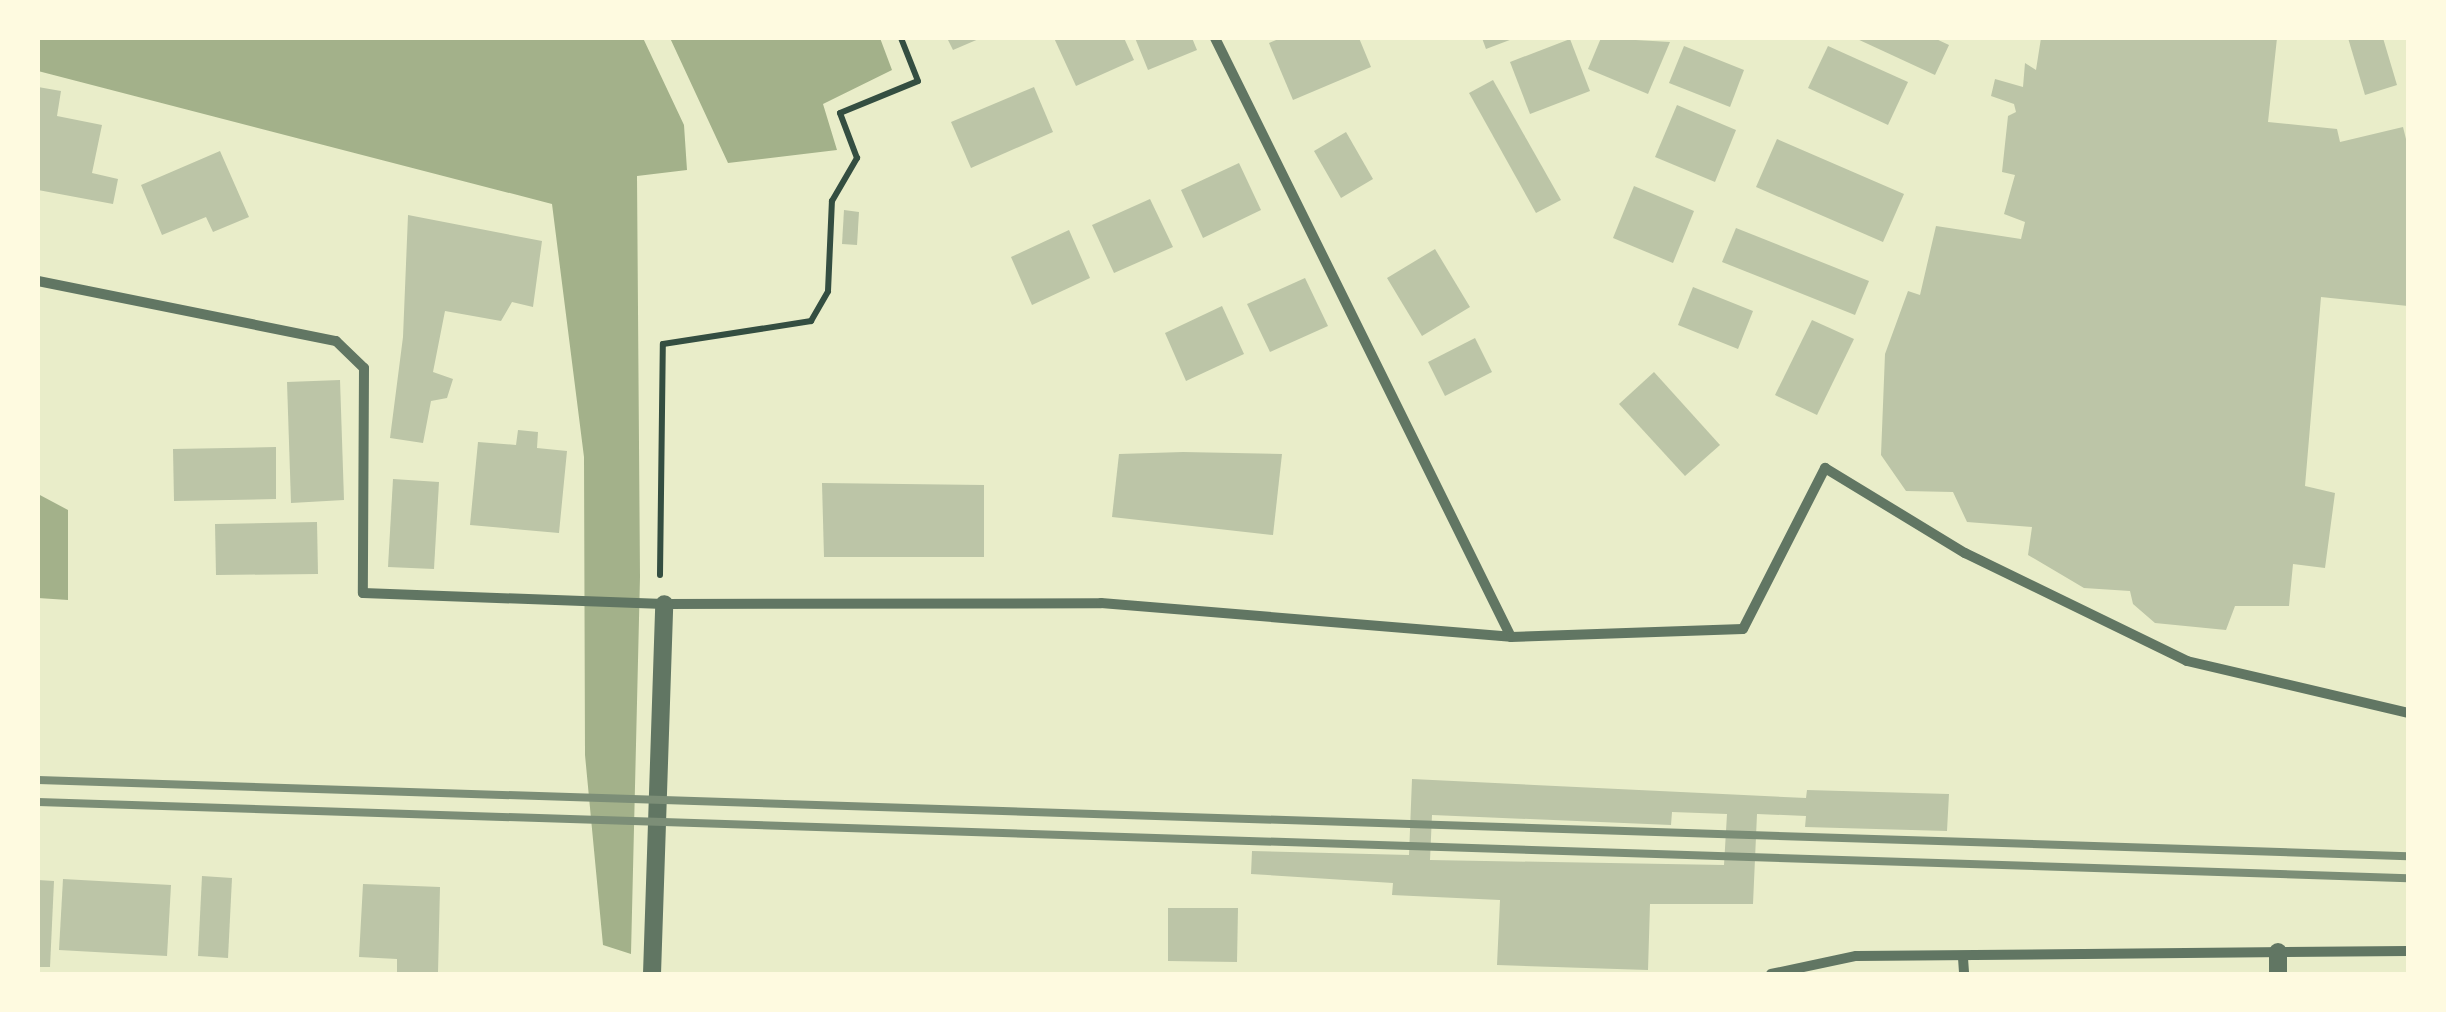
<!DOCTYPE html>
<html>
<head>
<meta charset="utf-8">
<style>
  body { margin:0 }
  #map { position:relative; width:2446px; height:1012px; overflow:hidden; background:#e9edc9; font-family:"Sofia Sans Condensed",sans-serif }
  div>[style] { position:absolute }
  .water>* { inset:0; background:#a3b18a }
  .building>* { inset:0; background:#bcc5a7 }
  .path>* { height:6px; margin:-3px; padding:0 3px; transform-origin:3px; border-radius:3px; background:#344e41 }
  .minor>* { height:10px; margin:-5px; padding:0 5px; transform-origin:5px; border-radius:5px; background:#617663 }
  .tertiary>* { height:18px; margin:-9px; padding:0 9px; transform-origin:9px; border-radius:9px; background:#617663 }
  .rail>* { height:8px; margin:-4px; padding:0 4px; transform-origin:4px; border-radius:4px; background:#7c8e77 }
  span { translate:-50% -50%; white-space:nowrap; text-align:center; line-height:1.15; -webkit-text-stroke:8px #fefae0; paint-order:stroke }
  .frame { position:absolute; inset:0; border:40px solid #fefae0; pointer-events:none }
</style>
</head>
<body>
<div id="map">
  <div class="water">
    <div style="clip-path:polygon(38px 38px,643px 38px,684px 125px,687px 170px,637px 176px,640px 577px,631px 954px,603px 945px,585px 755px,584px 457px,552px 204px,38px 71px)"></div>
    <div style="clip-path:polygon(670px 38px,880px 38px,892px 70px,823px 104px,837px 150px,728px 163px)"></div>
    <div style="clip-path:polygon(38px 494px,68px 510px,68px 600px,38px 598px)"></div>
  </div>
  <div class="building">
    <div style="clip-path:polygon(947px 38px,981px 38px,953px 50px)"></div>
    <div style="clip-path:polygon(1054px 38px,1124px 38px,1134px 60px,1076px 86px)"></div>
    <div style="clip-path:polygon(1135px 38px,1192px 38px,1197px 50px,1148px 70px)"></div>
    <div style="clip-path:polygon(1281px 38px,1359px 38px,1371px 67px,1293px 100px,1269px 43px)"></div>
    <div style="clip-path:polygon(1482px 38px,1515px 38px,1486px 49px)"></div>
    <div style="clip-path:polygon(1601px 38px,1670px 42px,1648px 94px,1588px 69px)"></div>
    <div style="clip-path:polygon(1855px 38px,1934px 38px,1949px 45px,1935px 75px)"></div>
    <div style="clip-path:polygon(2041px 38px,2277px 38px,2268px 122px,2337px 129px,2340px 142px,2403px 127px,2408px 147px,2408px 306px,2321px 297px,2305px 486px,2335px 493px,2325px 568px,2293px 564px,2289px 606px,2235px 606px,2226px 630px,2155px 623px,2133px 604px,2130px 591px,2084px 588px,2028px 555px,2032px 527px,1967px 522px,1953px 492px,1906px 491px,1881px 455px,1885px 354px,1908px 291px,1920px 295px,1936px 226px,2021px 239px,2025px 222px,2004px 214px,2015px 175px,2002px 172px,2008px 116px,2016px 112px,2014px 104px,1991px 96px,1995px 79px,2023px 87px,2025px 63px,2036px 70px)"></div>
    <div style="clip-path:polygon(2348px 38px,2383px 38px,2397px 85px,2365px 95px)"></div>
    <div style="clip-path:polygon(1570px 39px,1590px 91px,1530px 114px,1510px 62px)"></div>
    <div style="clip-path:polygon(1684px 46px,1744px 70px,1730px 107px,1669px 83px)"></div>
    <div style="clip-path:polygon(1828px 46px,1908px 82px,1888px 125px,1808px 88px)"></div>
    <div style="clip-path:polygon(1493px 80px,1561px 200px,1536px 213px,1469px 93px)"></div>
    <div style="clip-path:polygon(38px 87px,61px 91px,57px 116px,102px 125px,92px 173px,118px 179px,113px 204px,38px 190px)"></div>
    <div style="clip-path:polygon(1034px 87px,1053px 132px,971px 168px,951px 122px)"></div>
    <div style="clip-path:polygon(1677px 105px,1736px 130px,1715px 182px,1655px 157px)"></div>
    <div style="clip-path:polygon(1346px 132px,1373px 179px,1341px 198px,1314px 151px)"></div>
    <div style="clip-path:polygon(1777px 139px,1904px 194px,1883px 242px,1756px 187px)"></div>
    <div style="clip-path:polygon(220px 151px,249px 217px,213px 232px,206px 217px,162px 235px,141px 185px)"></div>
    <div style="clip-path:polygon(1239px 163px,1261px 210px,1203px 238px,1181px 190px)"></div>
    <div style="clip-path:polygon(1634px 186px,1694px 211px,1673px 263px,1613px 238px)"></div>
    <div style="clip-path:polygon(1150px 199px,1173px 247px,1114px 273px,1092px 225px)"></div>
    <div style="clip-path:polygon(844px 210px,859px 212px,857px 245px,842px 244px)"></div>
    <div style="clip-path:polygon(408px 215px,542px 241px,533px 307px,512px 302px,501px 321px,445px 311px,433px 372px,453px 379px,447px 398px,431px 401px,423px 443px,390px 438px,403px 337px)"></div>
    <div style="clip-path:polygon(1736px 228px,1869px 281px,1855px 315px,1722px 262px)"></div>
    <div style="clip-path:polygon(1069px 230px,1090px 278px,1032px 305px,1011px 257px)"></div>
    <div style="clip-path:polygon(1435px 249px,1470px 307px,1422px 336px,1387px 278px)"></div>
    <div style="clip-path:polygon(1305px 278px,1328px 326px,1270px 352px,1247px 304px)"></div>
    <div style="clip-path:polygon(1693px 287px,1753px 311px,1738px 349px,1678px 325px)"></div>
    <div style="clip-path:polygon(1222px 306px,1244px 354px,1186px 381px,1165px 333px)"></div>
    <div style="clip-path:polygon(1812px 320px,1854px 339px,1817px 415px,1775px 395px)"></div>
    <div style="clip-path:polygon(1475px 338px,1492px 372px,1445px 396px,1428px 362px)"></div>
    <div style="clip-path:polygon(1654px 372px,1720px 445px,1685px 476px,1619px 404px)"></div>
    <div style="clip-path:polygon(340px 380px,344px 500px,291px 503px,287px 382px)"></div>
    <div style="clip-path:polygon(518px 430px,538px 432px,537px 448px,567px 451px,559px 533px,470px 525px,478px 442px,516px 445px)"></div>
    <div style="clip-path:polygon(276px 447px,276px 499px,174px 501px,173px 449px)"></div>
    <div style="clip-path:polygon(1183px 452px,1282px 454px,1273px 535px,1112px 517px,1119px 454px)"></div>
    <div style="clip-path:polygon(393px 479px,439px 482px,434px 569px,388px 567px)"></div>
    <div style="clip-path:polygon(822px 483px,984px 485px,984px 557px,824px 557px)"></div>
    <div style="clip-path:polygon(317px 522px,318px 574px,216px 575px,215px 524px)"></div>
    <div style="clip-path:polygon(evenodd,1412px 779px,1806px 798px,1807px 790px,1949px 794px,1947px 831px,1805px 827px,1806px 816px,1757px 814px,1753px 904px,1650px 904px,1648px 970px,1497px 965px,1500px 900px,1392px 895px,1393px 883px,1251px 874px,1252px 851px,1409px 855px,1412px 779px,1672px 812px,1727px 814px,1724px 865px,1430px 860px,1432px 815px,1671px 825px,1672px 812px)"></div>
    <div style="clip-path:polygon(202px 876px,232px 878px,228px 958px,198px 956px)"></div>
    <div style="clip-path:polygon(63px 879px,171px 885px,167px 956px,59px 950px)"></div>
    <div style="clip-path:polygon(38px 880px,54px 881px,50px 967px,38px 967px)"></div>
    <div style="clip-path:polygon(363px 884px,440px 887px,438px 973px,397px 972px,397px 959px,359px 957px)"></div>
    <div style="clip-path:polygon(1168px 908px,1238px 908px,1237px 962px,1168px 961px)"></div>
  </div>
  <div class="path">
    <div style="left:660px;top:575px;width:231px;rotate:-89.3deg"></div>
    <div style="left:663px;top:344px;width:150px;rotate:-8.8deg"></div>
    <div style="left:811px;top:321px;width:34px;rotate:-60deg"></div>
    <div style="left:828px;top:291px;width:90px;rotate:-87.5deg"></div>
    <div style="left:832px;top:201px;width:50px;rotate:-59.8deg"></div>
    <div style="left:857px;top:158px;width:48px;rotate:-110.7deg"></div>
    <div style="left:840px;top:113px;width:84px;rotate:-22.3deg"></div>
    <div style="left:918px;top:81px;width:46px;rotate:-111.6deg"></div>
  </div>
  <div class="minor">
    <div style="left:1215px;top:38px;width:668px;rotate:63.7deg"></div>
    <div style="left:38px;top:281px;width:304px;rotate:11.4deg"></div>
    <div style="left:336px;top:341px;width:39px;rotate:44deg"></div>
    <div style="left:364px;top:368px;width:225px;rotate:90.3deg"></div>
    <div style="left:363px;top:593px;width:301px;rotate:2.1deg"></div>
    <div style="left:664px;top:604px;width:437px;rotate:-0.1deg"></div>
    <div style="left:1101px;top:603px;width:411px;rotate:4.7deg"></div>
    <div style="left:1511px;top:637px;width:232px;rotate:-2deg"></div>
    <div style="left:1743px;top:629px;width:181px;rotate:-63deg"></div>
    <div style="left:1825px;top:468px;width:164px;rotate:31.3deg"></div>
    <div style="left:1965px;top:553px;width:247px;rotate:25.9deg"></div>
    <div style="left:2187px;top:661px;width:227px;rotate:13.2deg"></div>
    <div style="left:1963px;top:958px;width:16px;rotate:86deg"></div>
    <div style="left:1771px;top:974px;width:87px;rotate:-12deg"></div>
    <div style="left:1856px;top:956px;width:552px;rotate:-0.52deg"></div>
  </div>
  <div class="tertiary">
    <div style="left:2278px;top:952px;width:22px;rotate:90deg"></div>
    <div style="left:652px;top:974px;width:370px;rotate:-88.1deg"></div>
  </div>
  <div class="rail">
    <div style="left:38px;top:780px;width:2371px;rotate:1.84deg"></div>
    <div style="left:38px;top:802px;width:2371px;rotate:1.84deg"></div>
  </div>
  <div class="frame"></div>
</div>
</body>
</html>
